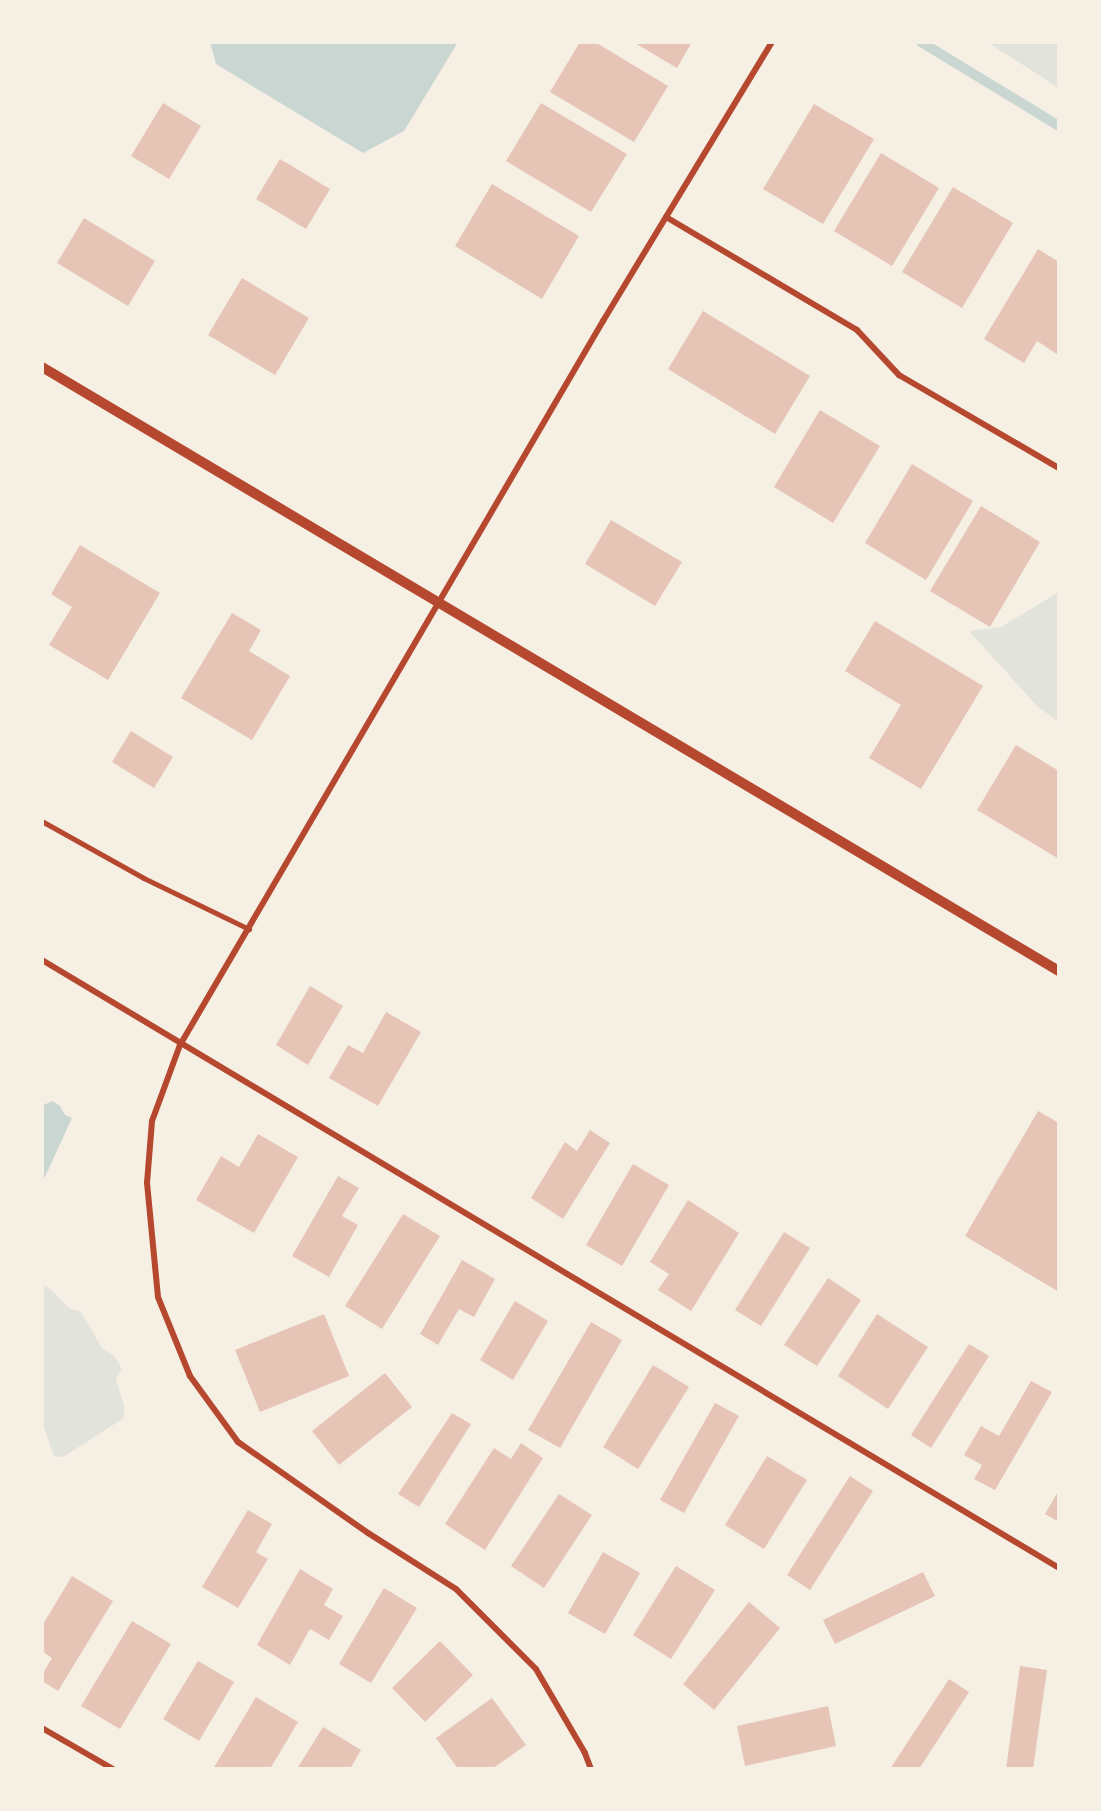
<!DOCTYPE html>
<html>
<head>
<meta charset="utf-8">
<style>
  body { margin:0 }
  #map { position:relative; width:1101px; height:1811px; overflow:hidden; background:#f6efe4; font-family:Ubuntu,sans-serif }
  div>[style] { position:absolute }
  .green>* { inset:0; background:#e2e4dc }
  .water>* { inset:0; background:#c9d6d2 }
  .stream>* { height:10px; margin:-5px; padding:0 5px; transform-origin:5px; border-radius:5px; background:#c9d6d2 }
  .building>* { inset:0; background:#e6c5b7 }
  .service>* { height:4.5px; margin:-2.25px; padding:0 2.25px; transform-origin:2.25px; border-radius:2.25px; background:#b5482f }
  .minor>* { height:6px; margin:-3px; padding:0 3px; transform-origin:3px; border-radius:3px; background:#b5482f }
  .tertiary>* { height:10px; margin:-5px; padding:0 5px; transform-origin:5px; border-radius:5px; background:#b5482f }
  span { translate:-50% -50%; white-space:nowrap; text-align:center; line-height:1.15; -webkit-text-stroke:4.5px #f6efe4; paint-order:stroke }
  .frame { position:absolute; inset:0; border:44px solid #f6efe4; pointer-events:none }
</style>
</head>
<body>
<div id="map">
  <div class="green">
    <div style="clip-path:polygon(987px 42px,1059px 42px,1059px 88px)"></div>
    <div style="clip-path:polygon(1059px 592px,1059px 722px,1037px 706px,969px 631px,1001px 627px)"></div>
    <div style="clip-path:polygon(42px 1284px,52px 1290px,69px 1308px,81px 1312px,102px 1348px,114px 1356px,122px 1369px,116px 1379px,124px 1406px,124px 1418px,63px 1457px,54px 1456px,42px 1422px)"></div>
  </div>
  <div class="water">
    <div style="clip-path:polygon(210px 42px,458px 42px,404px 131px,363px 153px,216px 64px)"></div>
    <div style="clip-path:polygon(52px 1101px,60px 1106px,65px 1115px,72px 1118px,43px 1181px,42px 1106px)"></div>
  </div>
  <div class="stream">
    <div style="left:921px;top:42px;width:162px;rotate:31.3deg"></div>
  </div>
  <div class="building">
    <div style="clip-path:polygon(580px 42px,595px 42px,668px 86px,634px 142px,550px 92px)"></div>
    <div style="clip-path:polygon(633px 42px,692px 42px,677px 68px)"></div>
    <div style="clip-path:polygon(163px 103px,201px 126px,169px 179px,131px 156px)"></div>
    <div style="clip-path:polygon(541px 103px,627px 154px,591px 212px,506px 161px)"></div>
    <div style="clip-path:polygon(814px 104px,874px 139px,823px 224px,763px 189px)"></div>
    <div style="clip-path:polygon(881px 153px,939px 188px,892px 266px,834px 231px)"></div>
    <div style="clip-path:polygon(280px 159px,330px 189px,306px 229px,256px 199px)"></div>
    <div style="clip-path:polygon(492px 184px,579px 236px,542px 299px,455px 246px)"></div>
    <div style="clip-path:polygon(953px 187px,1013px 223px,962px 308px,902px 272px)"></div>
    <div style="clip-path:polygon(84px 218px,155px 261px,128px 306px,57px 263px)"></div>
    <div style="clip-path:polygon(1038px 249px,1059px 262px,1059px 350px,1057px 354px,1037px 341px,1024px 363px,984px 339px)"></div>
    <div style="clip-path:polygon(242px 278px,309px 318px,275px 375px,208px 335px)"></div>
    <div style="clip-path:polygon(703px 311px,810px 376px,775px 434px,668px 369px)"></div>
    <div style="clip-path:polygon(820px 410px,880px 446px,833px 523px,774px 487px)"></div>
    <div style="clip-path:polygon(912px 464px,973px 501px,926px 580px,865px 543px)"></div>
    <div style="clip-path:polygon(981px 506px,1040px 542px,990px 627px,930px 591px)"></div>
    <div style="clip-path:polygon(611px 520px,682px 562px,655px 606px,585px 564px)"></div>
    <div style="clip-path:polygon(80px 545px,160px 593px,108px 680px,49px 645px,72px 607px,51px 594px)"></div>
    <div style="clip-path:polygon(232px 613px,261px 630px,249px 651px,290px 676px,252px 740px,181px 698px)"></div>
    <div style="clip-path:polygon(875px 621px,983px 686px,921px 789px,869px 758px,901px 705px,845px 671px)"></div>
    <div style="clip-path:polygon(131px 731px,173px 757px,154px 788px,112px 762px)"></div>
    <div style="clip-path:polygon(1016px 745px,1059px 771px,1059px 859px,977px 810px)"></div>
    <div style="clip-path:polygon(310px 986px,343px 1006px,308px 1065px,276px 1045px)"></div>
    <div style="clip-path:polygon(386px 1012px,421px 1032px,378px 1106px,329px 1078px,348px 1045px,363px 1053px)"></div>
    <div style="clip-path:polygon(1038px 1111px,1059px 1123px,1059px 1292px,965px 1236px)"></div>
    <div style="clip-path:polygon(590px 1130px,610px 1143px,563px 1219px,531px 1198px,565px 1142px,577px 1151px)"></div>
    <div style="clip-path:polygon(258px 1134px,298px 1157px,254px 1233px,196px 1200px,221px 1156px,239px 1167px)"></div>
    <div style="clip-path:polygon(633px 1164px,669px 1185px,622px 1266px,586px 1245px)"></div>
    <div style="clip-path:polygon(338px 1176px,359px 1188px,342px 1216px,358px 1225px,329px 1277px,292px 1256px)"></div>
    <div style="clip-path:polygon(688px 1200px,739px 1233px,691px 1311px,658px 1290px,669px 1274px,650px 1262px)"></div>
    <div style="clip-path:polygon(403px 1214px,440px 1236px,382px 1329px,345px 1306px)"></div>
    <div style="clip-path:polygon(784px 1232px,810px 1248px,761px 1326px,735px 1310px)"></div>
    <div style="clip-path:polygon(462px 1260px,495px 1279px,474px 1317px,459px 1309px,438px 1345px,420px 1334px)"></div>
    <div style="clip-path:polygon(828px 1278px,861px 1300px,817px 1366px,784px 1345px)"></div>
    <div style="clip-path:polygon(515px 1301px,548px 1321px,513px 1380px,480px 1360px)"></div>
    <div style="clip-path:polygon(324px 1314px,349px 1376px,260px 1412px,235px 1350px)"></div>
    <div style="clip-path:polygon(877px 1314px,928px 1347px,888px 1409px,838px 1376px)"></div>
    <div style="clip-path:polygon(591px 1322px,622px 1340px,560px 1448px,528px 1430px)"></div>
    <div style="clip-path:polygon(969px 1344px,989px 1356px,931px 1448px,911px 1435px)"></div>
    <div style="clip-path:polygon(653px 1365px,689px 1387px,638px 1469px,603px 1447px)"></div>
    <div style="clip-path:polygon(385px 1373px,412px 1407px,339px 1465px,312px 1431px)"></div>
    <div style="clip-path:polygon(1031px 1381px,1052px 1392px,995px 1490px,974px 1479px,982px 1465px,964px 1455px,981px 1426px,999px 1436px)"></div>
    <div style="clip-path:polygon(715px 1403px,739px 1416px,684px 1513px,660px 1500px)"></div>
    <div style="clip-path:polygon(452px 1413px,471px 1424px,419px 1507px,398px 1494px)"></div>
    <div style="clip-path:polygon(521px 1443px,543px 1458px,485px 1550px,445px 1524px,494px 1448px,511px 1459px)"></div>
    <div style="clip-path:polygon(767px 1456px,807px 1480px,764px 1549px,725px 1525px)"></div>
    <div style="clip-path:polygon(850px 1476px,873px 1491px,810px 1590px,787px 1575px)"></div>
    <div style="clip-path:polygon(1059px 1490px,1059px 1522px,1045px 1514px)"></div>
    <div style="clip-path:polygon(559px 1494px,592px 1515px,544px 1588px,511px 1566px)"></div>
    <div style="clip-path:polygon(248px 1510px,272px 1524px,256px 1552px,268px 1559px,238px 1608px,202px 1587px)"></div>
    <div style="clip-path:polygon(603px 1552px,640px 1573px,605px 1634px,568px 1613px)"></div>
    <div style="clip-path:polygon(676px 1566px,715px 1590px,671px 1659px,633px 1635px)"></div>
    <div style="clip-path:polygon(300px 1569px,333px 1589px,324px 1605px,343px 1616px,329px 1640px,310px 1629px,290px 1665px,257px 1645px)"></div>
    <div style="clip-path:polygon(923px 1572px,935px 1596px,835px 1644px,823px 1620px)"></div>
    <div style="clip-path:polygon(72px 1576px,113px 1601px,58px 1691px,42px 1681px,42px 1675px,52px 1658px,42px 1651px,42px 1626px)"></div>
    <div style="clip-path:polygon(384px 1588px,417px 1608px,371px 1683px,339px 1664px)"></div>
    <div style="clip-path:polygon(749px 1602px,780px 1628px,714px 1710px,683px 1684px)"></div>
    <div style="clip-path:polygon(132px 1621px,171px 1644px,120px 1729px,81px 1706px)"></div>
    <div style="clip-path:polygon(440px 1641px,473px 1675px,425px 1722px,392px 1688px)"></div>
    <div style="clip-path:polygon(198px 1661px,234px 1682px,199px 1741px,163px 1719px)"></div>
    <div style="clip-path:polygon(1020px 1666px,1047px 1670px,1033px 1769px,1006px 1769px)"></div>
    <div style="clip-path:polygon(949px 1679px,969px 1692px,919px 1769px,890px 1769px)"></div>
    <div style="clip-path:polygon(256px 1697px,298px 1722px,270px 1769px,213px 1769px)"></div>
    <div style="clip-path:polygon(492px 1698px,526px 1745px,492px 1769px,458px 1769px,436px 1738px)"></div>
    <div style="clip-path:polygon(828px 1706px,836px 1746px,745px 1766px,737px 1726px)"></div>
    <div style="clip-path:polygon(323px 1727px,361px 1750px,350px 1769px,297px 1769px)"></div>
  </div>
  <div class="service">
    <div style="left:42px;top:821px;width:117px;rotate:29.2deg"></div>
    <div style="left:144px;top:878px;width:117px;rotate:25.9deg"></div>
  </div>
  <div class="minor">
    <div style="left:666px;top:217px;width:222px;rotate:30.6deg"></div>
    <div style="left:857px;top:330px;width:62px;rotate:47deg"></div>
    <div style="left:899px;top:375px;width:185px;rotate:30.2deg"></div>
    <div style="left:42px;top:960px;width:1185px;rotate:30.87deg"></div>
    <div style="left:42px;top:1728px;width:82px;rotate:30deg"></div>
    <div style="left:591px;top:1769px;width:17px;rotate:-111deg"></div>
    <div style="left:585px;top:1753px;width:97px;rotate:-120.3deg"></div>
    <div style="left:536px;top:1669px;width:113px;rotate:-135deg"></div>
    <div style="left:456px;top:1589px;width:104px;rotate:-147.5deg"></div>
    <div style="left:368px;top:1533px;width:159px;rotate:-145deg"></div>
    <div style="left:238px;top:1442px;width:82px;rotate:-126deg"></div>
    <div style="left:190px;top:1376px;width:85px;rotate:-112.1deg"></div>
    <div style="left:158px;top:1297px;width:115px;rotate:-95.5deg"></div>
    <div style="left:147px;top:1183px;width:62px;rotate:-85.4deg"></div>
    <div style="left:152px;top:1121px;width:81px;rotate:-69.8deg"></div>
    <div style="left:180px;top:1045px;width:839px;rotate:-59.7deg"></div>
    <div style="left:603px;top:321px;width:326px;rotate:-58.8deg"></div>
  </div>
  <div class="tertiary">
    <div style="left:42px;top:367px;width:1183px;rotate:30.71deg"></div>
  </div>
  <div class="frame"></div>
</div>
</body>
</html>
